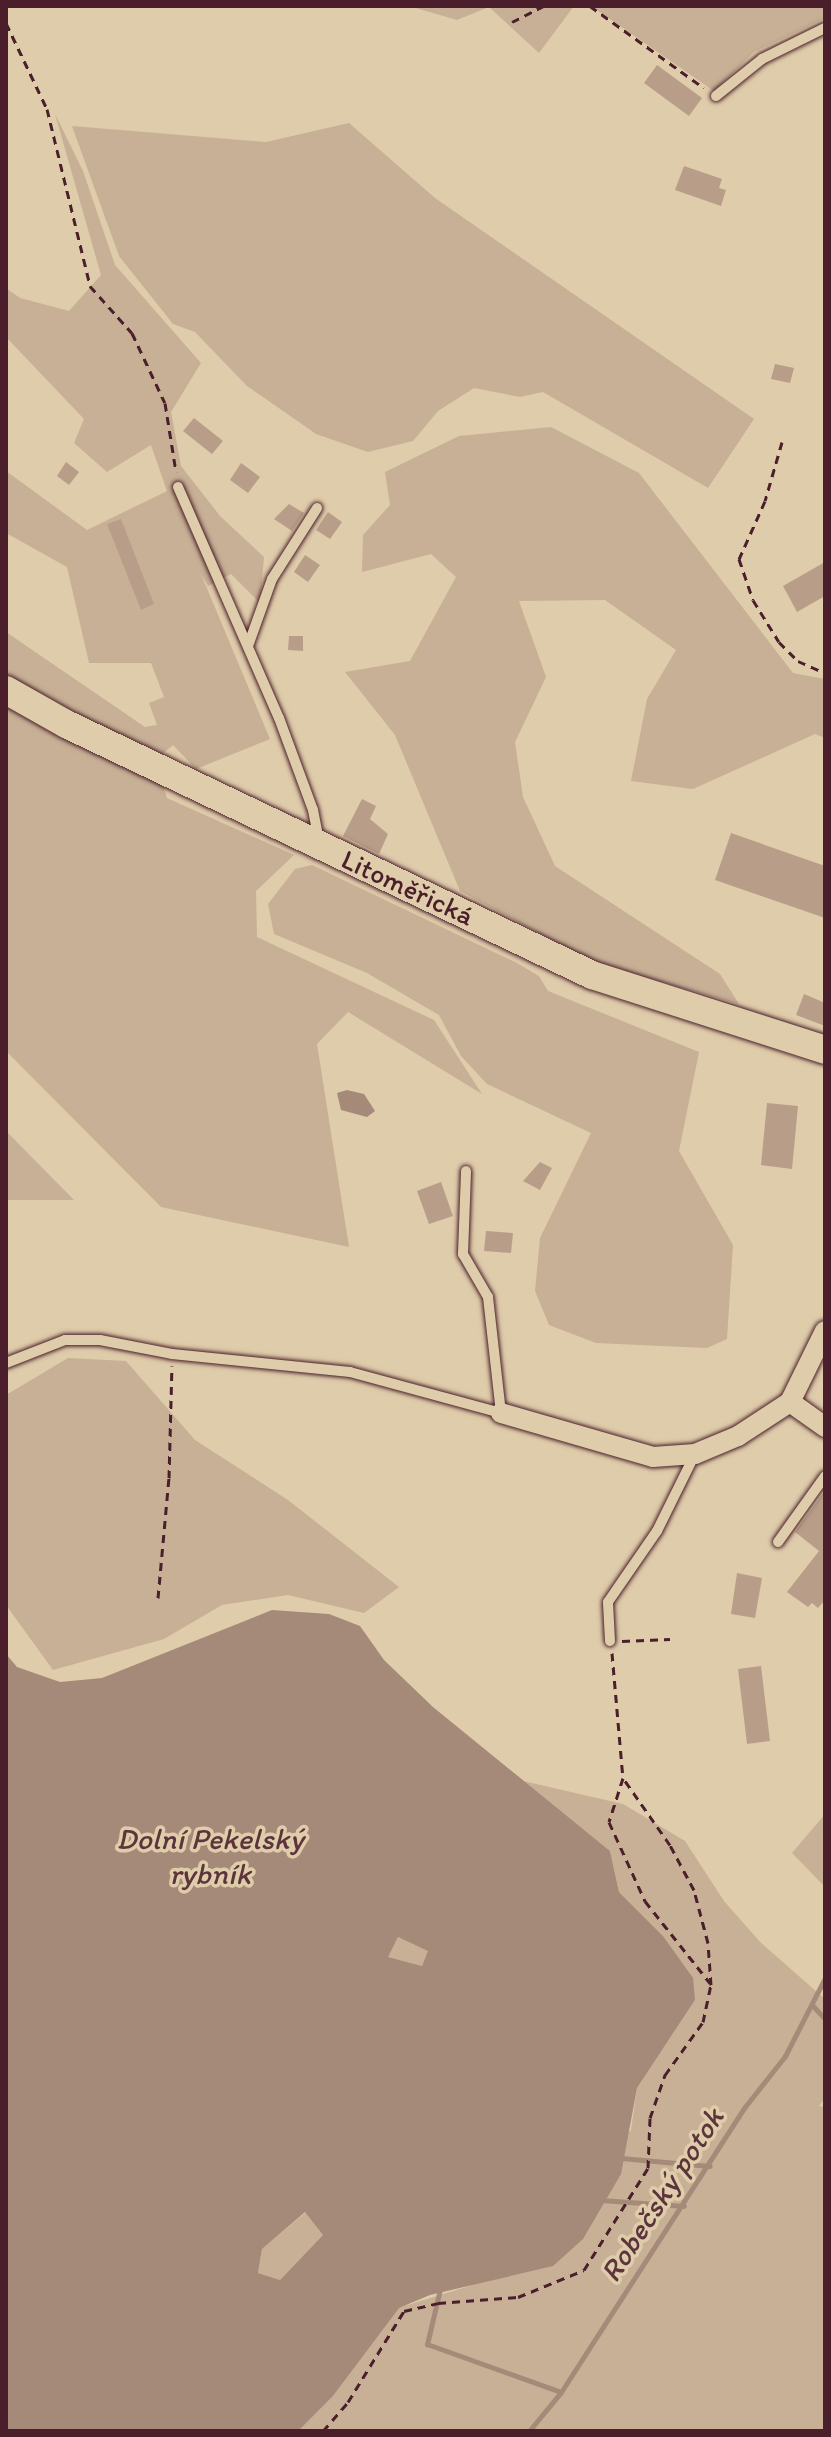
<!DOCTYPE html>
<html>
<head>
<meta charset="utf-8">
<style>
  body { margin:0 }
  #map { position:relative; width:831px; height:2437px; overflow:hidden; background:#dfccaa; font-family:Itim,sans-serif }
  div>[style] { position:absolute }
  .green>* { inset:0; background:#c7b095 }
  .water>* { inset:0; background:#a68a79 }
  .stream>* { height:5px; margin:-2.5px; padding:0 2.5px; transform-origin:2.5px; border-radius:2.5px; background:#a68a79 }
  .building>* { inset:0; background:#b89e89 }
  .path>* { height:3px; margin-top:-1.5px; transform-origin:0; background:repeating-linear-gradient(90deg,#4a1f2b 0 8px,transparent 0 14px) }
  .roads { filter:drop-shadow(0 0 2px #4a1f2b) drop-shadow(0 0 2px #4a1f2b) }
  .lane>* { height:10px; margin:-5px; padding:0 5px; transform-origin:5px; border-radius:5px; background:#dfccaa }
  .street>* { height:20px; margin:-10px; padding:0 10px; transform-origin:10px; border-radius:10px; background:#dfccaa }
  .secondary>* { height:28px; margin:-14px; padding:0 14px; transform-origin:14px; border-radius:14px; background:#dfccaa }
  span { translate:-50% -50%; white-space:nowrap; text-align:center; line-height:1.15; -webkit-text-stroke:7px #dfccaa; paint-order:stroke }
  .street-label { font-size:28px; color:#4a1f2b }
  .water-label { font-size:30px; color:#5c343b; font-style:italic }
  .frame { position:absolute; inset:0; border:8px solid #4a1f2b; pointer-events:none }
</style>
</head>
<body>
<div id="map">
  <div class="green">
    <div style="clip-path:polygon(409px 6px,574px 6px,539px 53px,489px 7px,457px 20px)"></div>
    <div style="clip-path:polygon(591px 6px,825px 6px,825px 18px,754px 52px,714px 91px)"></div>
    <div style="clip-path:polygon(55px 114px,83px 171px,115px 265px,201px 363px,171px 412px,181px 466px,220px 516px,264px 557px,260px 603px,231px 574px,208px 586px,201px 574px,270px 739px,196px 769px,173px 745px,160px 756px,153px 754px,167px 798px,294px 855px,256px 891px,257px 937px,434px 1020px,482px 1094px,348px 1012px,317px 1044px,349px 1247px,161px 1207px,6px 1051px,6px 632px,145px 727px,157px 725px,149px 703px,164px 697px,151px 663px,89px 663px,67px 567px,6px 533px,6px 471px,87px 530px,167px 491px,151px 445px,107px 472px,74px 443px,84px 419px,6px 337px,6px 288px,20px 298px,69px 311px,101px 275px)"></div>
    <div style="clip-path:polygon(349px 123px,435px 198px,754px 419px,708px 488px,543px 392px,520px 397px,474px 388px,438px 411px,413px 441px,368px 452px,316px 434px,247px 386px,195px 332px,173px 324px,119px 256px,72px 126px,266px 142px)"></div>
    <div style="clip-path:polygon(551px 427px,639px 473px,793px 673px,825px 679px,825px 738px,815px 734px,693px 789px,631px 781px,647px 699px,676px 650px,605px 600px,519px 601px,546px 677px,515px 742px,523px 797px,555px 866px,720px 974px,739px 1004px,596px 963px,460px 891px,395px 735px,345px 672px,410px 661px,456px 577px,431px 554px,362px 572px,363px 535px,390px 505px,385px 472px,459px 436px)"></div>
    <div style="clip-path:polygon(312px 865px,517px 963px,539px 976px,548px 991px,699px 1052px,679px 1151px,733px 1245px,727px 1339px,707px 1348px,596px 1343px,549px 1325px,535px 1291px,540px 1238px,591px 1133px,487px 1084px,461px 1056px,439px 1015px,367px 973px,274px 934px,268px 904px,295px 869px)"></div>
    <div style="clip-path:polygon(6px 1131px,74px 1200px,6px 1200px)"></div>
    <div style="clip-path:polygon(68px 1358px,126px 1361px,195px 1440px,288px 1500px,399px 1587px,364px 1613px,288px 1595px,222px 1605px,164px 1639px,53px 1670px,6px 1605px,6px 1395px)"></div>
    <div style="clip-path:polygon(523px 1781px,623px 1804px,685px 1841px,724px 1901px,760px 1942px,825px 1999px,825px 2098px,819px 2106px,825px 2107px,825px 2431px,297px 2431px,333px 2396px,398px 2308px,489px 2280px,631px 2130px,637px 2088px,695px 2000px,663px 1936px,619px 1892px,610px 1851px)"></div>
    <div style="clip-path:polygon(825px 1814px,825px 1887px,792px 1853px)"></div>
    <div style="clip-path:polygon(398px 1937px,429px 1951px,422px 1966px,387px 1957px)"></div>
    <div style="clip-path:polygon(306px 2212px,323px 2235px,280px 2280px,258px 2273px,262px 2249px)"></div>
  </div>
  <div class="water">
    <div style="clip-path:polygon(347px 1090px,364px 1094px,375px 1111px,367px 1117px,341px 1110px,337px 1093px)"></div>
    <div style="clip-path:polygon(evenodd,272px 1610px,329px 1614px,360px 1626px,384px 1660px,433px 1707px,610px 1851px,619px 1892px,663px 1936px,693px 1978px,695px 2000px,637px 2088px,621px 2174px,583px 2239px,553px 2266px,430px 2295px,399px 2308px,333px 2396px,300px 2429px,6px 2431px,6px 1654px,17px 1667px,60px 1682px,102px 1678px,272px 1610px,398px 1937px,428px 1951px,422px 1966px,388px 1957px,398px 1937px,272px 1610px,305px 2212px,323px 2235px,280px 2280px,258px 2273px,262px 2249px,305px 2212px)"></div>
  </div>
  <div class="stream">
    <div style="left:812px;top:2005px;width:19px;rotate:47deg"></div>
    <div style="left:621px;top:2158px;width:89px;rotate:5.1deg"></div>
    <div style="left:601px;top:2200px;width:83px;rotate:4.1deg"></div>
    <div style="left:441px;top:2285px;width:61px;rotate:103.3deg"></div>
    <div style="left:427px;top:2344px;width:142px;rotate:19.7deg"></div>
    <div style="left:529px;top:2431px;width:50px;rotate:-50.6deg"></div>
    <div style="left:561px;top:2392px;width:338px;rotate:-57.2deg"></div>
    <div style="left:744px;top:2108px;width:66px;rotate:-51.7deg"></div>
    <div style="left:785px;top:2056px;width:88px;rotate:-62.9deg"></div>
  </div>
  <div class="building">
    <div style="clip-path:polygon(657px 65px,702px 98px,689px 116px,644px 83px)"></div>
    <div style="clip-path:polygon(684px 166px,722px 179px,719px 188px,726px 190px,721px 206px,675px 190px)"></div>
    <div style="clip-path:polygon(775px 364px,794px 368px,790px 383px,771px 379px)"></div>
    <div style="clip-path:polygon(194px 418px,223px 441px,212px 454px,183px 431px)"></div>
    <div style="clip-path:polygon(66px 462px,79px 472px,69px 485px,57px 476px)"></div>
    <div style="clip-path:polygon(241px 463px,260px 477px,248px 493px,230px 480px)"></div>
    <div style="clip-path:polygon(289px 504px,304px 513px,292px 531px,274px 519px)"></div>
    <div style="clip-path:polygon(328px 512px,342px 522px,330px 539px,316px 530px)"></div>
    <div style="clip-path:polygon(121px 519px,154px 604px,141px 610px,107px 524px)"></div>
    <div style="clip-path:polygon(305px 555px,320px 565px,308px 582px,294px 572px)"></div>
    <div style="clip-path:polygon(825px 562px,825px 596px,797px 612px,783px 586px)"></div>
    <div style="clip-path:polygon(289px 636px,303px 636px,303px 651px,288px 650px)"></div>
    <div style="clip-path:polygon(362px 799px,376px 806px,370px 819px,388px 834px,379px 854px,343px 836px)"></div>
    <div style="clip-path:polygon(731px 833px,825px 866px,825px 918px,715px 880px)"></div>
    <div style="clip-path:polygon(804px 994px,825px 1003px,825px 1026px,796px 1015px)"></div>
    <div style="clip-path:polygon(767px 1103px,798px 1106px,792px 1169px,761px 1165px)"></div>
    <div style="clip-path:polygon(540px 1162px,552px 1168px,540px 1190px,523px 1181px)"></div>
    <div style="clip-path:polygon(441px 1182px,453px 1216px,429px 1224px,417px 1191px)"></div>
    <div style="clip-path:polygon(486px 1231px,513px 1233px,511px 1253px,484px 1251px)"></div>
    <div style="clip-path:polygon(825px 1491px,825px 1600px,818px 1608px,812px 1603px,808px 1607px,787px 1592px,819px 1551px,795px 1532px)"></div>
    <div style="clip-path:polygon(737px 1573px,762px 1578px,755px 1618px,731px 1614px)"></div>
    <div style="clip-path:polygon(761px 1666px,770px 1741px,747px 1744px,738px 1669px)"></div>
  </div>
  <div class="path">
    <div style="left:590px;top:6px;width:140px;rotate:35.7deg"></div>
    <div style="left:512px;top:22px;width:35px;rotate:-27deg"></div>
    <div style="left:6px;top:23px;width:95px;rotate:64.5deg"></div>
    <div style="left:47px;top:109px;width:182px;rotate:76.3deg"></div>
    <div style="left:90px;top:286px;width:63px;rotate:48.2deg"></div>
    <div style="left:132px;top:333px;width:77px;rotate:64.8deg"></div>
    <div style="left:165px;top:403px;width:70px;rotate:80.9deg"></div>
    <div style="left:782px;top:442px;width:61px;rotate:106.1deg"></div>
    <div style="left:765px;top:501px;width:64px;rotate:114.1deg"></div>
    <div style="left:739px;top:559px;width:43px;rotate:71.1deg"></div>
    <div style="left:753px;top:600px;width:49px;rotate:58.2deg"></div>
    <div style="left:779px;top:642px;width:27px;rotate:45deg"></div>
    <div style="left:798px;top:661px;width:30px;rotate:24deg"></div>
    <div style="left:158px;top:1598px;width:121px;rotate:-84.8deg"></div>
    <div style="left:169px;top:1478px;width:112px;rotate:-88.5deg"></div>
    <div style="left:622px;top:1641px;width:48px;rotate:-2.4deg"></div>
    <div style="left:612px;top:1653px;width:125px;rotate:85deg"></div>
    <div style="left:623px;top:1778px;width:46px;rotate:107.7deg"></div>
    <div style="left:609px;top:1822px;width:87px;rotate:65.5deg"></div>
    <div style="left:645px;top:1901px;width:105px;rotate:51.6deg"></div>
    <div style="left:323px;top:2431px;width:38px;rotate:-49deg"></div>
    <div style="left:348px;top:2402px;width:107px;rotate:-58.4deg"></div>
    <div style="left:404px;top:2311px;width:35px;rotate:-13deg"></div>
    <div style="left:438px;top:2303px;width:80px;rotate:-4.3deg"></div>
    <div style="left:518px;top:2297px;width:71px;rotate:-22.2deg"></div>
    <div style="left:584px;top:2270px;width:120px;rotate:-57.9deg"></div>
    <div style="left:648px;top:2168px;width:50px;rotate:-87.7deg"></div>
    <div style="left:650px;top:2118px;width:46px;rotate:-70.8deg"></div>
    <div style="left:665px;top:2075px;width:65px;rotate:-54.4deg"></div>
    <div style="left:703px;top:2022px;width:38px;rotate:-78deg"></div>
    <div style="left:711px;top:1985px;width:42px;rotate:-94.1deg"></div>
    <div style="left:708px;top:1943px;width:55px;rotate:-104.8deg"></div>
    <div style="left:694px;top:1890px;width:51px;rotate:-118.1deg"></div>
    <div style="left:670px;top:1845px;width:82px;rotate:-125deg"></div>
  </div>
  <div class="roads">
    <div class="lane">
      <div style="left:716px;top:96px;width:59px;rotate:-38.8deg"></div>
      <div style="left:762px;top:59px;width:70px;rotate:-26.2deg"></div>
      <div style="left:178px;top:487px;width:252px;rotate:66.4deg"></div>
      <div style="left:279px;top:718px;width:98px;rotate:69.7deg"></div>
      <div style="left:313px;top:810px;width:33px;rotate:79deg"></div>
      <div style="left:248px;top:646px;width:71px;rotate:-70.3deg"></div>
      <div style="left:272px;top:579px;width:84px;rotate:-57.6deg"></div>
      <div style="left:6px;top:1363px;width:63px;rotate:-21.3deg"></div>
      <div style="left:65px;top:1340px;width:35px"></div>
      <div style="left:100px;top:1340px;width:73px;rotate:11deg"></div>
      <div style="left:172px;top:1354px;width:179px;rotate:5.8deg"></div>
      <div style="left:350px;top:1372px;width:156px;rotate:15.2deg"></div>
      <div style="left:501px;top:1413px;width:117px;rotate:-96.4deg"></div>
      <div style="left:488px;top:1297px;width:50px;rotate:-120.2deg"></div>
      <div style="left:463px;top:1254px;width:83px;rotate:-87.9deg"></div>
      <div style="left:778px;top:1542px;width:81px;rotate:-54.5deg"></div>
      <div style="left:610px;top:1641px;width:39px;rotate:-93deg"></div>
      <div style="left:608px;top:1602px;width:86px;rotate:-55.4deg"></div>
      <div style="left:657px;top:1531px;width:86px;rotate:-63.7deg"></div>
    </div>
    <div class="street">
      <div style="left:790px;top:1402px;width:43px;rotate:35.5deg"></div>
      <div style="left:501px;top:1413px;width:158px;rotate:16.1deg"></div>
      <div style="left:653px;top:1457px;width:42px;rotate:-4.1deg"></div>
      <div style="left:695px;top:1454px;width:47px;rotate:-22.7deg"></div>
      <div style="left:738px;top:1436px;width:62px;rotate:-33.2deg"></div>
      <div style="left:790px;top:1402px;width:79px;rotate:-63.8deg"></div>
    </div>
    <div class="secondary">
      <div style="left:6px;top:690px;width:69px;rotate:29.5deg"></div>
      <div style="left:66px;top:724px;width:583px;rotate:25.51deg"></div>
      <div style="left:592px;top:975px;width:245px;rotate:17.8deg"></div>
    </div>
  </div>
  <div class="street-label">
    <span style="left:408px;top:887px;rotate:25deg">Litoměřická</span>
  </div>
  <div class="water-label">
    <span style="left:210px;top:1856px">Dolní Pekelský<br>rybník</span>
    <span style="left:662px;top:2195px;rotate:-57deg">Robečský potok</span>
  </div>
  <div class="frame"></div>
</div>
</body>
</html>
